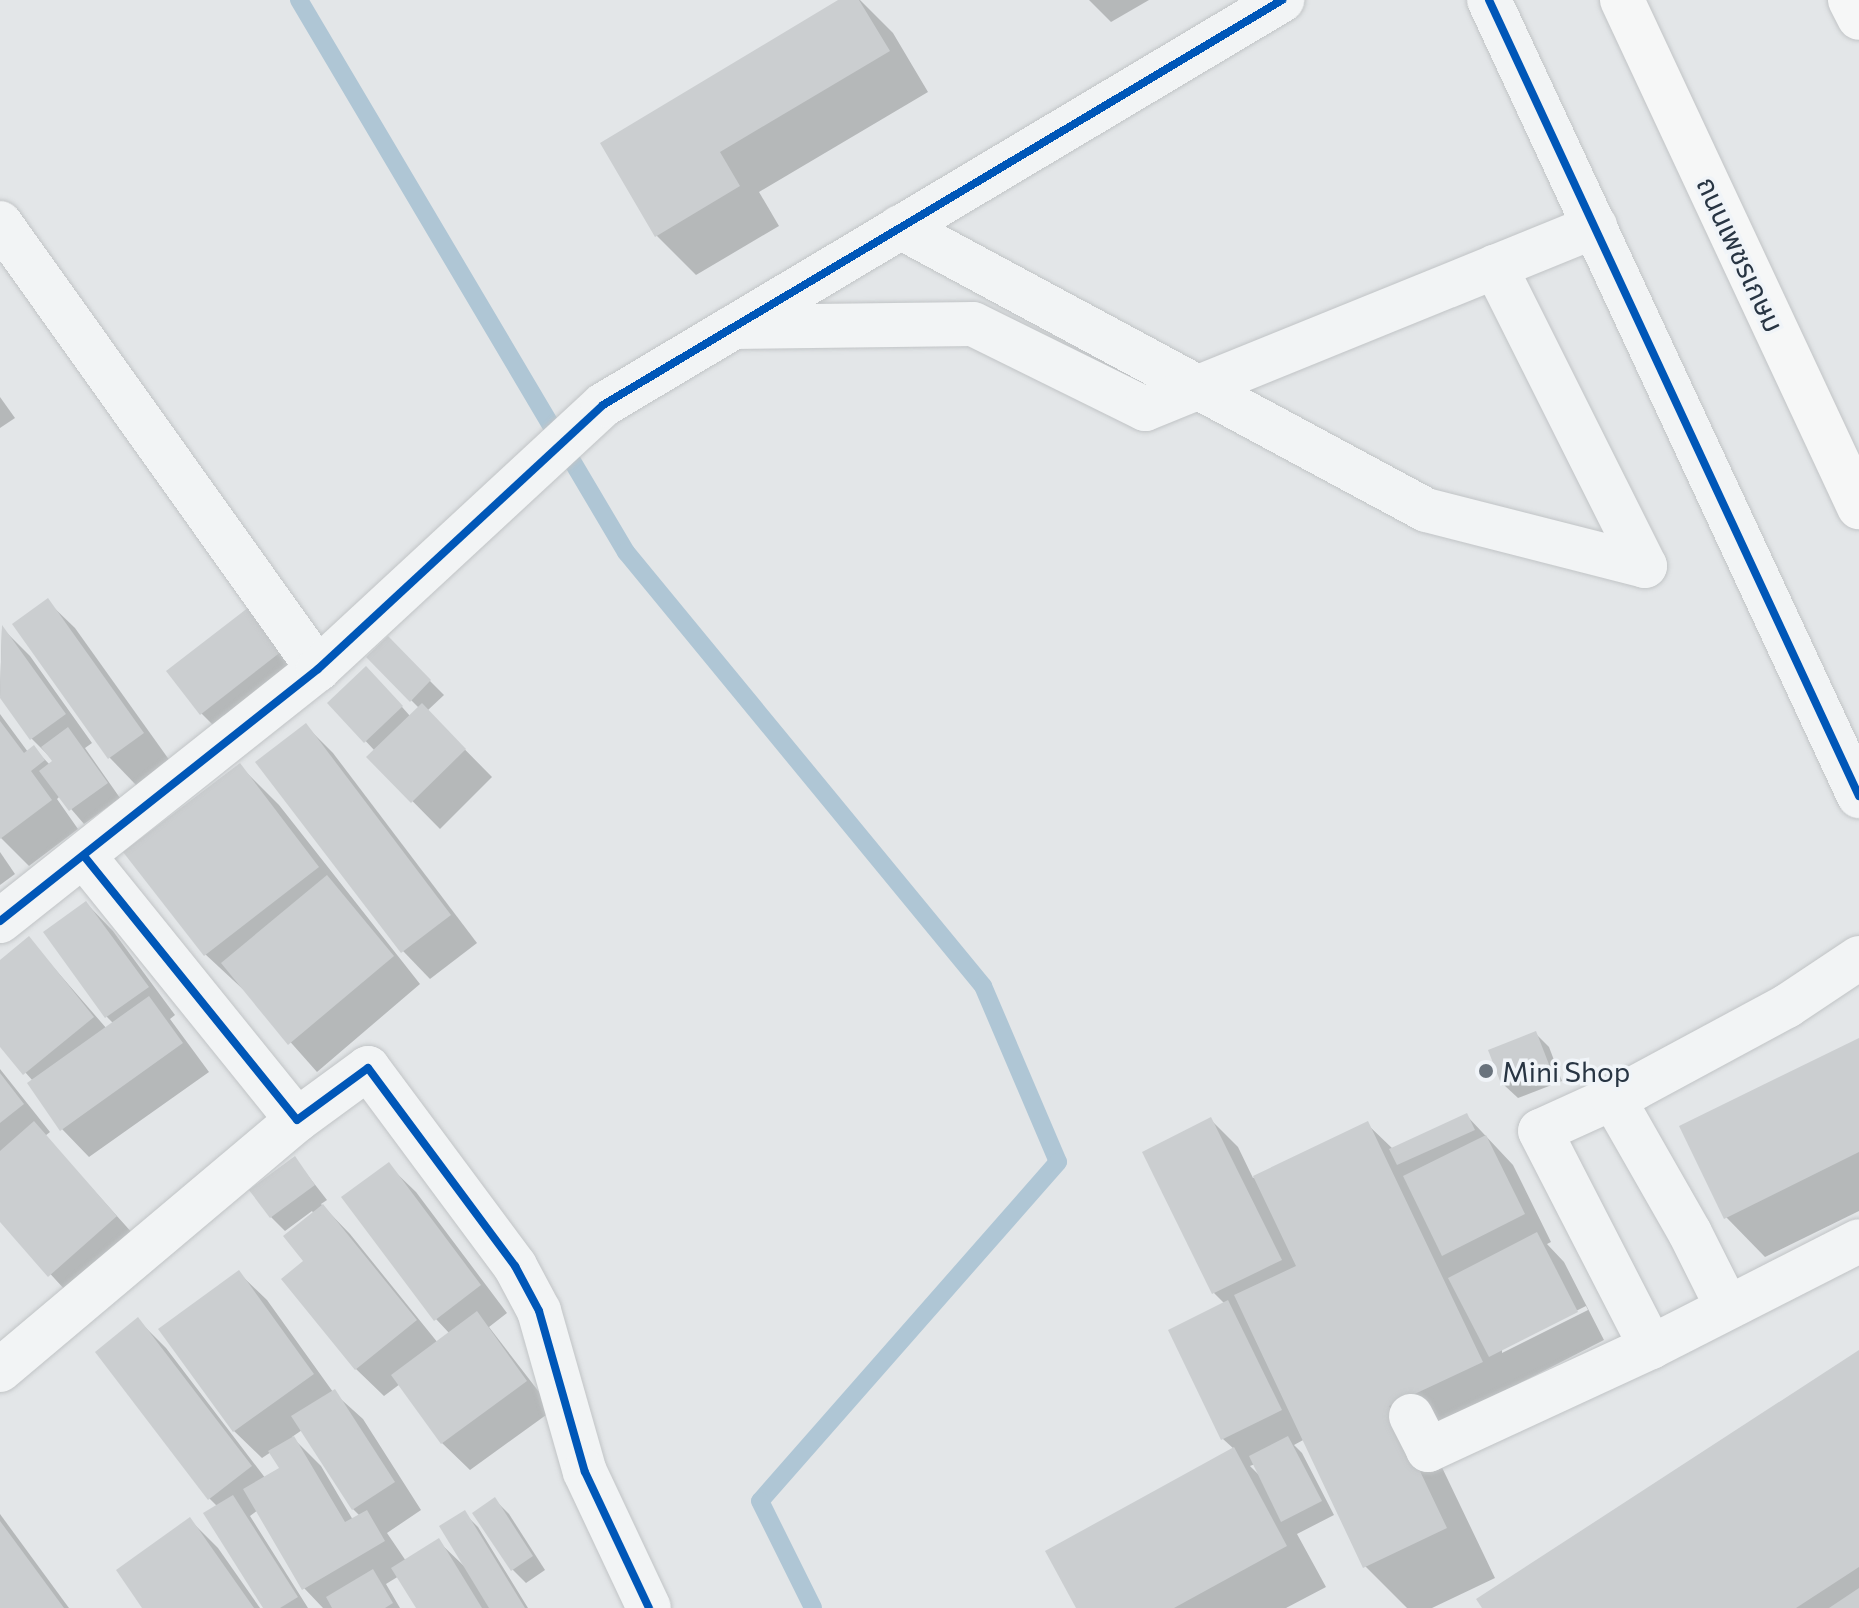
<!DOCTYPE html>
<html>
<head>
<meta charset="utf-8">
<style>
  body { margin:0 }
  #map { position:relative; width:1859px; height:1608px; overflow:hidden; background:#e3e6e8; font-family:Commissioner,"Noto Sans Thai",sans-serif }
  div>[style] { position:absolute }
  .shadow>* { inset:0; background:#0003 }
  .stream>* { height:18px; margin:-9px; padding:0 9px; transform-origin:9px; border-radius:9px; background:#afc6d5 }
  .building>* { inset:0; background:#cbced0 }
  .roads { filter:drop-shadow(0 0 2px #c1c4c6) drop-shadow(0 0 2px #c1c4c6) }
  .minor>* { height:44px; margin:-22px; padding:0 22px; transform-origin:22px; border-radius:22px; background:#f2f4f5 }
  .major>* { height:44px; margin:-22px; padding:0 22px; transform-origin:22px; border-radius:22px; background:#f6f7f7 }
  .cycleway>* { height:8px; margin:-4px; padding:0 4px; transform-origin:4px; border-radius:4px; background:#0057b8 }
  .dots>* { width:22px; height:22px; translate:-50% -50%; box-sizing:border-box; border:4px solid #f0f4f8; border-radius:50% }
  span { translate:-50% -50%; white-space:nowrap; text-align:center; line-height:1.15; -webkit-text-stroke:7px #f0f4f8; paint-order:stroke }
  .street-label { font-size:28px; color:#283543 }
  .poi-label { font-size:28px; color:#283543 }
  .left { translate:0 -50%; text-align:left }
</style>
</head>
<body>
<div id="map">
  <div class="shadow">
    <div style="clip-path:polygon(842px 0,860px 0,893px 33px,928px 92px,759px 192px,779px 226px,696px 275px,656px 235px,603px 143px)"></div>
    <div style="clip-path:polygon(1089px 0,1149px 0,1111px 22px)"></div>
    <div style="clip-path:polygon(0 397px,15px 418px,0 428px)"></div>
    <div style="clip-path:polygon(47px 601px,75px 628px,170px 761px,137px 786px,110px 758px,14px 624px)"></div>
    <div style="clip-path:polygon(249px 610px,308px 680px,229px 741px,201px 713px)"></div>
    <div style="clip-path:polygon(2px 628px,30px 656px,92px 743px,85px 748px,120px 798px,84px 824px,60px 796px,57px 799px,78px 829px,29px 866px,0 837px,0 714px,28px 752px,34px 748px,50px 765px,55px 762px,32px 739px,0 695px)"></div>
    <div style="clip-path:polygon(388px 639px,444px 695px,427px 711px,492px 777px,440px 829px,369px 757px,375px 751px,330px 703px,380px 682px,410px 716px,419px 708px,368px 657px)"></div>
    <div style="clip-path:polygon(306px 726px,333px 753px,477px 943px,430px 979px,403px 951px)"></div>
    <div style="clip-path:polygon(239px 765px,279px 805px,420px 984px,317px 1072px,247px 993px,205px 954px)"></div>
    <div style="clip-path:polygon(0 852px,15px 874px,0 885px)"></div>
    <div style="clip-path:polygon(86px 903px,113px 931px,175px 1015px,170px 1019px,209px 1072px,89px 1157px,62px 1129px,33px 1081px,0 1044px,0 962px,29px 939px,107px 1029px,114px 1024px,107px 1017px)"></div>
    <div style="clip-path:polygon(1535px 1033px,1549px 1047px,1562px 1081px,1518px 1098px,1504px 1085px)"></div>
    <div style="clip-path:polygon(1859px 1040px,1859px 1211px,1765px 1257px,1726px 1217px)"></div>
    <div style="clip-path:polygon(0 1069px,50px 1132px,45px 1136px,143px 1245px,77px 1303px,0 1219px)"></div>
    <div style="clip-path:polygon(evenodd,1467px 1116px,1513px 1165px,1551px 1242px,1547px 1244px,1564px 1262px,1604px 1340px,1518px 1384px,1531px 1412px,1437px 1457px,1495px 1578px,1432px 1608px,1407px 1608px,1365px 1566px,1305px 1439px,1294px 1445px,1302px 1453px,1334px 1515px,1297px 1534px,1326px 1587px,1286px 1608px,1078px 1608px,1234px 1449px,1223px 1439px,1225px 1304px,1214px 1293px,1144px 1153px,1211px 1120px,1238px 1147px,1253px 1178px,1367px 1124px,1393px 1149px,1467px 1116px,1586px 1306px,1588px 1310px,1502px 1353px,1502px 1348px,1586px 1306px,1467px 1116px,1255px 1464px,1261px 1477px,1250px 1466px,1255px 1464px)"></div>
    <div style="clip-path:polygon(295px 1159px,327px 1200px,321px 1204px,350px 1234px,438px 1343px,450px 1334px,436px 1319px,388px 1165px,416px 1192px,507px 1313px,489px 1327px,553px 1410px,470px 1470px,442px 1443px,400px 1384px,384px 1396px,356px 1369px,306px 1262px,314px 1214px,312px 1211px,285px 1231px,271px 1217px)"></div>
    <div style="clip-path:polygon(evenodd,239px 1273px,267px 1300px,333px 1392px,363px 1419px,421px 1510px,387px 1533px,406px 1561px,438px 1541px,465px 1567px,464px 1513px,478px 1527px,528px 1608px,419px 1608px,399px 1576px,386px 1584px,400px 1608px,323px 1608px,304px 1588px,258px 1510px,250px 1516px,308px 1608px,265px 1608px,218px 1507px,209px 1498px,138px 1320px,166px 1348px,266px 1479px,282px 1469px,271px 1452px,262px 1458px,234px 1431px,239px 1273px,302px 1430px,353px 1509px,360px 1516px,353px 1520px,321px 1466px,292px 1437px,302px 1430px)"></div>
    <div style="clip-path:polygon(1859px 1352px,1859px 1608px,1484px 1608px)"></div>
    <div style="clip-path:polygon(495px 1500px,509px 1514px,545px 1570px,526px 1583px,512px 1569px)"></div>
    <div style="clip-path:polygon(0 1514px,69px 1608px,0 1608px)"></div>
    <div style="clip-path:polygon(190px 1520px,218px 1548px,260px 1608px,145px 1608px)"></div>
  </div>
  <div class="stream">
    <div style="left:299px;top:0;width:642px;rotate:59.36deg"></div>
    <div style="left:626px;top:552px;width:562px;rotate:50.56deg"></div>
    <div style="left:983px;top:986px;width:191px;rotate:66.9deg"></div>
    <div style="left:1058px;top:1162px;width:451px;rotate:131.3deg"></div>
    <div style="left:760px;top:1501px;width:119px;rotate:63.6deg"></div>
  </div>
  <div class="building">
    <div style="clip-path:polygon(838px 0,859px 0,890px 51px,720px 152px,740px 186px,655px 237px,600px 143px)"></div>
    <div style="clip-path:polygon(48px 598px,144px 733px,108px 759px,12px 624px)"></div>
    <div style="clip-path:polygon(249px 607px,282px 651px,200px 715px,166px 671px)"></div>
    <div style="clip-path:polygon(2px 625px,66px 714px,30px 740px,0 698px)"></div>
    <div style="clip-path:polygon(388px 636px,431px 680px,410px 702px,366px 657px)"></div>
    <div style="clip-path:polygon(366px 666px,403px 706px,364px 743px,327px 703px)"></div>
    <div style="clip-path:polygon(422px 703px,466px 749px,411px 803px,366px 757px)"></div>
    <div style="clip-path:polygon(0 721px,24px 753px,34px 745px,45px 760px,31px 771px,52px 800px,0 839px)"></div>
    <div style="clip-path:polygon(306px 723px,451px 915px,401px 953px,255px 762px)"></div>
    <div style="clip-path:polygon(68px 727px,108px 783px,69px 811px,39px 771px,52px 761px,41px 747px)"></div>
    <div style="clip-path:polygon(240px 763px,319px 867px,204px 956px,123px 852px)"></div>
    <div style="clip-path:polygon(327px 875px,394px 956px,288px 1045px,221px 963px)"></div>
    <div style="clip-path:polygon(86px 901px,149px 987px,105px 1018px,43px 932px)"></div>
    <div style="clip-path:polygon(29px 936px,94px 1017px,23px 1075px,0 1047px,0 960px)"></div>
    <div style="clip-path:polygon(149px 996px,183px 1043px,60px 1131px,27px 1083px)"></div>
    <div style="clip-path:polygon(1536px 1031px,1550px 1067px,1502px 1086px,1488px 1050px)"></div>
    <div style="clip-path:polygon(1859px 1038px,1859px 1152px,1724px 1219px,1679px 1126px)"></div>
    <div style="clip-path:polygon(0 1073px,24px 1104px,0 1123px)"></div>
    <div style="clip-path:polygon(1467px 1113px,1475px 1130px,1397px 1165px,1389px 1149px)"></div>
    <div style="clip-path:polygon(1211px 1117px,1282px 1260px,1212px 1294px,1142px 1152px)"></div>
    <div style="clip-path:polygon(34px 1121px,117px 1216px,48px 1277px,0 1222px,0 1151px)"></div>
    <div style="clip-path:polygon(1368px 1121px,1483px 1362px,1389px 1406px,1447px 1528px,1363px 1568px,1234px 1295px,1296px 1266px,1253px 1176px)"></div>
    <div style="clip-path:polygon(1486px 1135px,1525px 1214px,1442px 1256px,1403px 1176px)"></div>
    <div style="clip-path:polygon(295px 1156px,315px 1185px,270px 1218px,249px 1190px)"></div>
    <div style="clip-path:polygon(389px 1162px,481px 1285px,434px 1321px,341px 1197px)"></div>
    <div style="clip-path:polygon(323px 1204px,417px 1320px,355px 1370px,281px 1279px,303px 1261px,283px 1236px)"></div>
    <div style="clip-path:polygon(1537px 1232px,1578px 1312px,1489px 1357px,1448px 1278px)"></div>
    <div style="clip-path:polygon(239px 1270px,314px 1374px,233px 1432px,158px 1329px)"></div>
    <div style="clip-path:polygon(1228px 1300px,1282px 1410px,1221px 1440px,1168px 1330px)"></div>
    <div style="clip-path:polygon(477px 1311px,527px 1381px,441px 1444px,391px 1375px)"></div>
    <div style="clip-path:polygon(138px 1317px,252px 1466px,208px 1500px,95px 1352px)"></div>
    <div style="clip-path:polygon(1859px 1350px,1859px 1567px,1796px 1608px,1482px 1608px,1476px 1599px)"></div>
    <div style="clip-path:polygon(335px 1389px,395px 1482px,352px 1510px,291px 1416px)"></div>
    <div style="clip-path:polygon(294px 1436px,345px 1522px,367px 1510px,385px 1541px,302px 1590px,243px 1489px,279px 1468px,268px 1451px)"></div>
    <div style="clip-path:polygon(1288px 1436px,1322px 1501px,1281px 1522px,1249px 1456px)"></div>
    <div style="clip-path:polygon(1234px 1447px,1287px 1546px,1174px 1608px,1076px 1608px,1045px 1551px)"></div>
    <div style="clip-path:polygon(233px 1495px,298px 1597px,280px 1608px,263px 1608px,203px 1513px)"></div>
    <div style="clip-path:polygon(495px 1497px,533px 1556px,511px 1571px,472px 1513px)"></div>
    <div style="clip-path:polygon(465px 1510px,525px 1608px,489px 1608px,439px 1526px)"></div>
    <div style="clip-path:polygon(190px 1517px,254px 1608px,142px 1608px,116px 1570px)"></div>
    <div style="clip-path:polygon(0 1521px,64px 1608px,0 1608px)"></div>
    <div style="clip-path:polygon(439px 1538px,482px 1608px,416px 1608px,391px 1568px)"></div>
    <div style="clip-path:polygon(373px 1569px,393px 1603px,385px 1608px,332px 1608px,326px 1597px)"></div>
    <div style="clip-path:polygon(1859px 1588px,1859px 1608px,1829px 1608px)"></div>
  </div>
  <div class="roads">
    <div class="minor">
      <div style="left:1489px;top:0;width:878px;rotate:65.07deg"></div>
      <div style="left:0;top:223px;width:548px;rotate:54.51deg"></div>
      <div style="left:900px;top:227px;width:597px;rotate:28.28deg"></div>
      <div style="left:1426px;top:510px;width:226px;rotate:14.3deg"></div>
      <div style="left:1645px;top:566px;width:335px;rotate:-116.6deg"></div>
      <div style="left:734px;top:327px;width:239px;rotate:-0.7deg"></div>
      <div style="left:973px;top:324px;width:192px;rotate:26.3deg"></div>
      <div style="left:1145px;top:409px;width:486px;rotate:-22.1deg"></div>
      <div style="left:84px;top:856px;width:339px;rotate:51.1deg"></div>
      <div style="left:297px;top:1120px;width:88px;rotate:-36.2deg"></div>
      <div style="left:368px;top:1068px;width:247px;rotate:53.4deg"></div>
      <div style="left:515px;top:1266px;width:51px;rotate:61.9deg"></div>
      <div style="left:539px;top:1311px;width:167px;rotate:74.1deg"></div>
      <div style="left:585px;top:1472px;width:150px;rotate:64.8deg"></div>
      <div style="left:0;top:921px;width:406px;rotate:-38.4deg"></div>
      <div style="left:318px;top:669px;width:388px;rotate:-42.8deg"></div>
      <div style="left:603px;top:405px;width:791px;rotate:-30.81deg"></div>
      <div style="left:1859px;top:958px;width:87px;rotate:146.3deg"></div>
      <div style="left:1787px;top:1006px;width:173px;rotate:151.7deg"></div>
      <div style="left:1635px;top:1088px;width:104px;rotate:155.6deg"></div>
      <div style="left:1540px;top:1131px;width:243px;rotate:62.8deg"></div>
      <div style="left:1651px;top:1347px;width:233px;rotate:-27deg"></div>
      <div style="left:1613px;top:1098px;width:155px;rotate:60.3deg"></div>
      <div style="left:1690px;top:1233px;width:83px;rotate:63.4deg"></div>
      <div style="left:0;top:1370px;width:388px;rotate:-40.1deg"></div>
      <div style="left:1411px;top:1416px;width:38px;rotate:63deg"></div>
      <div style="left:1428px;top:1450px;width:246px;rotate:-24.8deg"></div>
    </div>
    <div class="major">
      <div style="left:1622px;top:0;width:560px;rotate:64.95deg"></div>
      <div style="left:1850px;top:0;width:20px;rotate:63deg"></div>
    </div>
  </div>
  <div class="cycleway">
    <div style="left:1489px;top:0;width:878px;rotate:65.07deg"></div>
    <div style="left:84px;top:856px;width:339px;rotate:51.1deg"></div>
    <div style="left:297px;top:1120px;width:88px;rotate:-36.2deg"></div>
    <div style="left:368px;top:1068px;width:247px;rotate:53.4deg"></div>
    <div style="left:515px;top:1266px;width:51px;rotate:61.9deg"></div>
    <div style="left:539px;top:1311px;width:167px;rotate:74.1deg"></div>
    <div style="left:585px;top:1472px;width:150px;rotate:64.8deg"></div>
    <div style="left:0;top:921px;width:406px;rotate:-38.4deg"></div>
    <div style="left:318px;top:669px;width:388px;rotate:-42.8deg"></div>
    <div style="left:603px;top:405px;width:791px;rotate:-30.81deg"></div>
  </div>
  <div class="dots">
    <div style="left:1486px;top:1071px;background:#69737d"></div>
  </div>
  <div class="street-label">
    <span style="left:1741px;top:254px;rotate:65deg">ถนนเพชรเกษม</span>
  </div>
  <div class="poi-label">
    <span class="left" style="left:1502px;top:1071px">Mini Shop</span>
  </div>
</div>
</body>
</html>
